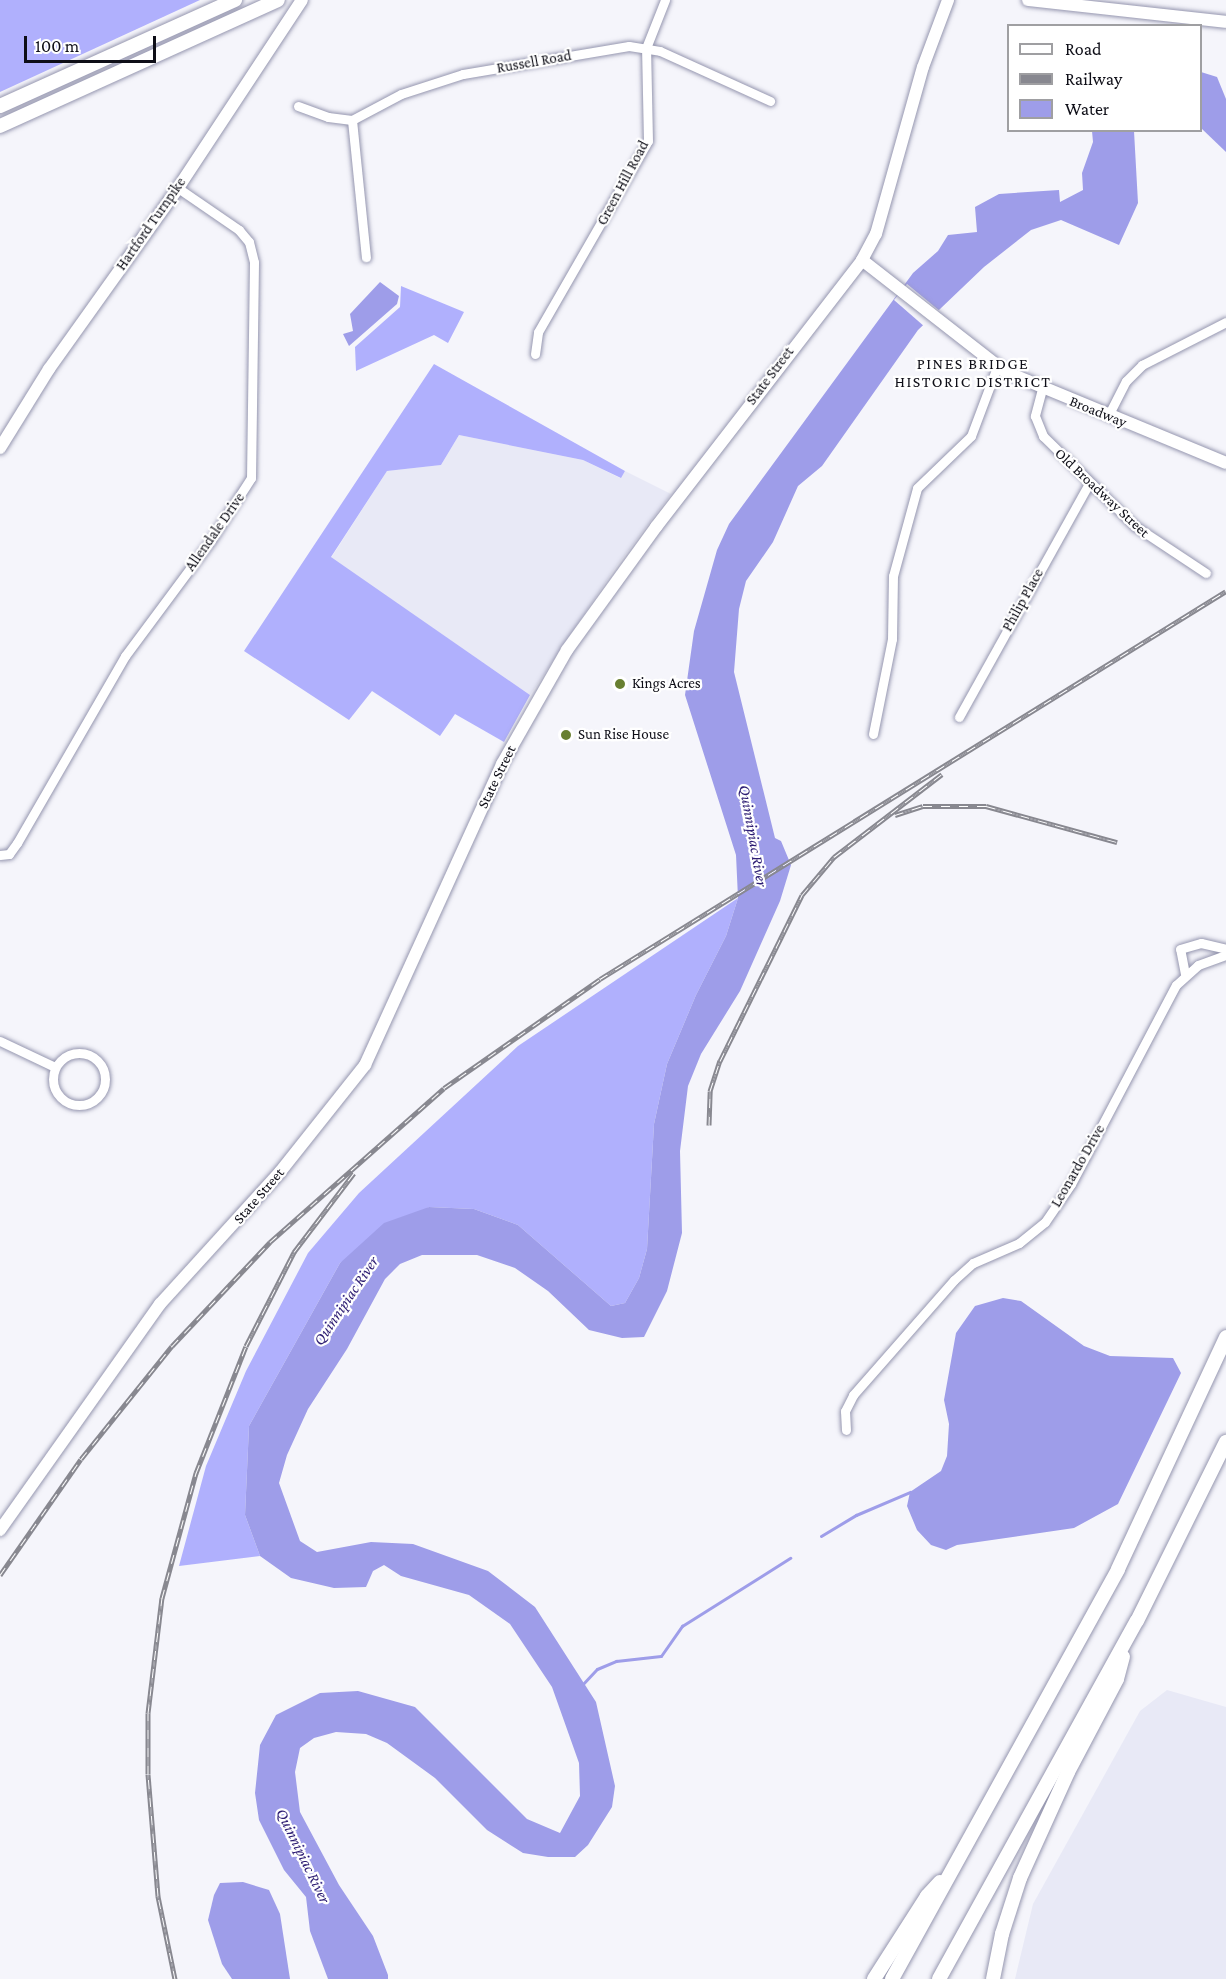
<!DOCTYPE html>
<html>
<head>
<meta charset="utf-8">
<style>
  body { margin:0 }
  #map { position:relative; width:1226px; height:1979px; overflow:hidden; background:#f5f5fb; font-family:"Crimson Pro",serif }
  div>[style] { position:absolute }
  .built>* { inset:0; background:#e8e9f6 }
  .forest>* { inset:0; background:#b0b0fd }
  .water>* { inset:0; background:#9e9de9 }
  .pier>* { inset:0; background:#f5f5fb }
  .stream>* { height:3px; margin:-1.5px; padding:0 1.5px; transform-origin:1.5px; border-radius:1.5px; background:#9e9de9 }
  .roads { filter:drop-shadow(0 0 2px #9596af) drop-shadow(0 0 2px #9596af) }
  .minor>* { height:9px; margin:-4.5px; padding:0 4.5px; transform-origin:4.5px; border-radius:4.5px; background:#fff }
  .minor>.ring { margin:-4.5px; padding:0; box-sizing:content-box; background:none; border:9px solid #fff; border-radius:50% }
  .major>* { height:12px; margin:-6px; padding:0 6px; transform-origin:6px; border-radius:6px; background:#fff }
  .highway>* { height:14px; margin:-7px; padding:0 7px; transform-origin:7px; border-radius:7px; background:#fff }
  .rail>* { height:5px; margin-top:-2.5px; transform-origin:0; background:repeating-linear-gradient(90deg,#fff 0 9px,#888890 0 18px); box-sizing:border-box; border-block:2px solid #888890 }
  .dots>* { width:16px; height:16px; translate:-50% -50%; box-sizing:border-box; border:3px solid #fff; border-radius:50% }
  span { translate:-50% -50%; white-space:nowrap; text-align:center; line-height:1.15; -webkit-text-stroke:4.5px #fff; paint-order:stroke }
  .street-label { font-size:15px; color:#0e0e17 }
  .poi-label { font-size:15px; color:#0e0e17 }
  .left { translate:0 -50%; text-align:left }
  .neighbourhood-label { font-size:16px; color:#0e0e17; letter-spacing:1.5px }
  .water-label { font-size:16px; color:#2d1d73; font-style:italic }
  .legend { position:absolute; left:1007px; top:24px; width:195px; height:108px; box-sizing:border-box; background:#fff; border:2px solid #9f9fa2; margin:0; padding:8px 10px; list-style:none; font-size:18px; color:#0e0e17 }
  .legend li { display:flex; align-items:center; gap:12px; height:30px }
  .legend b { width:30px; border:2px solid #9f9fa2 }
  .scale { position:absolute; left:24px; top:36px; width:132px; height:27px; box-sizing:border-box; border:3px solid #0e0e17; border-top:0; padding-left:8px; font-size:18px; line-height:21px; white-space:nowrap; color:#0e0e17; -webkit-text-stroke:4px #fff; paint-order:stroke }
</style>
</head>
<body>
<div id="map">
  <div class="built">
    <div style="clip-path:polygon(459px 435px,583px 460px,620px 478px,625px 471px,671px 494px,615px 568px,530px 695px,331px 558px,387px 471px,441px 465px)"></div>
    <div style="clip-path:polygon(1167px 1690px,1226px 1707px,1226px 1979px,1015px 1979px,1033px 1904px,1140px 1711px)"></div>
  </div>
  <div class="forest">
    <div style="clip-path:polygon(0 0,200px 0,0 92px)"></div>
    <div style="clip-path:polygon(401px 286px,464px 312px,448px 343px,434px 335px,356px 371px,355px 347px,400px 307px)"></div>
    <div style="clip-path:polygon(434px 364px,625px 471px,621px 478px,583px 460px,459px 435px,441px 465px,387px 471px,331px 557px,530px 695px,504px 742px,455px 714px,440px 736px,372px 691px,349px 720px,244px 651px)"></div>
    <div style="clip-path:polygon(738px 898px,726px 936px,696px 995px,667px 1064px,654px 1124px,647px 1249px,639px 1278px,625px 1303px,611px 1306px,518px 1225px,474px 1209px,429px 1207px,340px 1263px,249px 1426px,245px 1515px,260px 1556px,179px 1566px,206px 1466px,246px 1371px,308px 1253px,359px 1193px,518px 1046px)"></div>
  </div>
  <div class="water">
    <div style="clip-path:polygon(1201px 72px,1217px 77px,1226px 99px,1226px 152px,1201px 128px)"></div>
    <div style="clip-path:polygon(1092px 131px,1134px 131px,1138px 203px,1119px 245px,1061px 220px,1031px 230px,984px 267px,918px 330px,822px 466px,798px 486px,773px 542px,746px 581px,739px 609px,734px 672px,775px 838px,781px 841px,791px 865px,780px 901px,740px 991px,701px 1054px,688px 1086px,680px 1151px,682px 1233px,667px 1291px,644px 1337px,622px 1338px,589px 1330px,548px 1291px,515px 1268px,477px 1255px,422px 1255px,400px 1264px,385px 1279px,347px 1349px,308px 1409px,287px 1455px,279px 1483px,300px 1541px,317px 1552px,371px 1542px,413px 1544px,488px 1571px,535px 1607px,596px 1702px,615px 1786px,612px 1807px,588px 1845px,575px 1857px,548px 1857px,523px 1853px,487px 1830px,435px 1778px,387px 1743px,366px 1734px,336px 1732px,314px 1738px,300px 1748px,295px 1772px,300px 1812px,339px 1885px,373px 1936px,388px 1975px,388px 1979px,328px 1979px,310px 1931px,306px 1897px,284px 1870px,259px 1820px,255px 1793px,260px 1745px,276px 1715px,320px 1693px,358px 1691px,415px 1707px,527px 1819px,560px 1833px,580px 1796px,579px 1763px,552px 1687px,510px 1624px,469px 1595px,401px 1576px,384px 1565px,373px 1571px,366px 1587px,334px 1588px,291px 1578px,260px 1556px,245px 1515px,249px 1426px,340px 1263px,384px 1223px,429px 1207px,474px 1209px,518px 1225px,611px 1306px,625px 1303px,639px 1278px,647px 1249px,654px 1124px,667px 1064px,696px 995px,726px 936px,738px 898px,736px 855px,685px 695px,694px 631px,717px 550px,729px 524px,913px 273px,938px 251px,948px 235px,977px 232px,975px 207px,999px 194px,1059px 190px,1060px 202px,1083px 190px,1082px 173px,1093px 142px)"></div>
    <div style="clip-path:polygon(380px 282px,399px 296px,397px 304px,349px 346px,343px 334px,353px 331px,350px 314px)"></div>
    <div style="clip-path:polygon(1003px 1298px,1021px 1301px,1084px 1346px,1110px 1356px,1173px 1358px,1181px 1373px,1118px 1504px,1074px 1528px,957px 1545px,946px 1550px,931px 1545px,917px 1530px,907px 1506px,910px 1492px,941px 1471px,947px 1456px,949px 1424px,944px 1400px,956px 1333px,975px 1306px)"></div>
    <div style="clip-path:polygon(243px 1882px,269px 1890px,280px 1914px,290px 1979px,232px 1979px,222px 1964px,208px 1920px,214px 1895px,220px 1883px)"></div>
  </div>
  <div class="pier">
    <div style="clip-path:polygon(907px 284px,941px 312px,925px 327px,894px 300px)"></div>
  </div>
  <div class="stream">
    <div style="left:821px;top:1536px;width:41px;rotate:-31deg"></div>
    <div style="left:856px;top:1515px;width:59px;rotate:-23.1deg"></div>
    <div style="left:581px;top:1686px;width:23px;rotate:-47deg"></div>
    <div style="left:597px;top:1669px;width:21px;rotate:-23deg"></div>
    <div style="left:616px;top:1661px;width:45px;rotate:-6.3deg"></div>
    <div style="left:661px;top:1656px;width:37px;rotate:-55deg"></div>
    <div style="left:682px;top:1626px;width:128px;rotate:-32.2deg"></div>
  </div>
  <div class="roads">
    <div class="minor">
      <div style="left:298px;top:106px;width:32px;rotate:20deg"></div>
      <div style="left:328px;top:117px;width:24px;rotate:7deg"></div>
      <div style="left:352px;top:120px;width:55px;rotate:-28deg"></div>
      <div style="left:401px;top:94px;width:65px;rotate:-17.9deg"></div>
      <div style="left:463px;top:74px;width:168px;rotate:-9.6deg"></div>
      <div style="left:629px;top:46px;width:31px;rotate:9deg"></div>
      <div style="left:660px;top:51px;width:121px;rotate:24.4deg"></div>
      <div style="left:352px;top:120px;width:138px;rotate:84.2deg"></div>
      <div style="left:535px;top:354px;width:22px;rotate:-82deg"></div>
      <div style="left:538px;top:332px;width:220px;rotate:-60.1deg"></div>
      <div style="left:648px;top:141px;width:93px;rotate:-91.2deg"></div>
      <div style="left:646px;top:48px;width:52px;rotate:-68.4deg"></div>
      <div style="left:1042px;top:389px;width:28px;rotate:105deg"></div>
      <div style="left:1035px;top:416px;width:22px;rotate:68deg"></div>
      <div style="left:1043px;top:436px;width:129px;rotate:44.4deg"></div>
      <div style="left:1135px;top:526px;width:85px;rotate:33.5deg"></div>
      <div style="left:1108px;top:416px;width:39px;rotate:-63deg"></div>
      <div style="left:1126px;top:381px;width:23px;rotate:-45deg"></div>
      <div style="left:1142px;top:365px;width:94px;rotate:-27.1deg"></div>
      <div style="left:959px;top:717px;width:268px;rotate:-60.9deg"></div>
      <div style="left:873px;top:734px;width:97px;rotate:-78.7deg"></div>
      <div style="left:892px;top:639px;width:63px;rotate:-89.1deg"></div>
      <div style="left:893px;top:576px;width:91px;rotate:-74.7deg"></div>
      <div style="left:917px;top:488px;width:75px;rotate:-43.9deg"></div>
      <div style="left:971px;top:436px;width:74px;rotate:-69.4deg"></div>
      <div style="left:0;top:855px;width:9px;rotate:-6deg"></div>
      <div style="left:9px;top:854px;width:14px;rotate:-54deg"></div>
      <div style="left:17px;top:843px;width:216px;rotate:-60deg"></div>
      <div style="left:125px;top:656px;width:144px;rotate:-53.4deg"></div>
      <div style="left:211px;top:540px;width:74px;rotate:-57.2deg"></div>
      <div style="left:251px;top:478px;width:216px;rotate:-89.2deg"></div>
      <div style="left:254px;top:262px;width:21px;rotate:-104deg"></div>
      <div style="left:249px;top:242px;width:16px;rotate:-130deg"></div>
      <div style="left:239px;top:230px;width:74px;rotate:-145.5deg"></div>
      <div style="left:1185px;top:974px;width:25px;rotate:-101deg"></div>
      <div style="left:1180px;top:949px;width:22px;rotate:-16deg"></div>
      <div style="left:1201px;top:943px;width:26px;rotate:13deg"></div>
      <div style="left:0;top:1041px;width:61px;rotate:25.3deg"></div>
      <div class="ring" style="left:53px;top:1053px;width:43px;height:43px"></div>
      <div style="left:846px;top:1430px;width:19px;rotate:-93deg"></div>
      <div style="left:845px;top:1411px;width:18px;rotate:-63deg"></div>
      <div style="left:853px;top:1395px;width:153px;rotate:-48.7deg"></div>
      <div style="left:954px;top:1280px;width:25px;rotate:-42deg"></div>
      <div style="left:973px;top:1263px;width:50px;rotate:-23.5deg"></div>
      <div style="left:1019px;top:1243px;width:33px;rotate:-39deg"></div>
      <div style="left:1045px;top:1222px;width:46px;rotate:-55.6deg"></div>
      <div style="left:1071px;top:1184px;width:225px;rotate:-62.2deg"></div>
      <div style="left:1176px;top:985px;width:30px;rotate:-42deg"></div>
      <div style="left:1198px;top:965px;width:30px;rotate:-20deg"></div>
    </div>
    <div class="major">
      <div style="left:1028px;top:0;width:199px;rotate:6.3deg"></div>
      <div style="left:862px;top:260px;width:180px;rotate:38deg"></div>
      <div style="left:1004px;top:371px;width:240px;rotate:22.5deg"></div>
      <div style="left:0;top:448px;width:93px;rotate:-58.2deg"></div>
      <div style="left:49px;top:369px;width:222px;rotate:-54.5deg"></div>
      <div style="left:178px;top:188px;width:225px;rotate:-56.6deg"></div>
      <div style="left:0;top:1530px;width:277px;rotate:-54.7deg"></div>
      <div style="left:160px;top:1304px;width:178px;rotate:-47.7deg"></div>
      <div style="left:280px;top:1172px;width:137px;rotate:-51.5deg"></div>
      <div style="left:365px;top:1065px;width:331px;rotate:-65.5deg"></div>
      <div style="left:502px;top:764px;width:131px;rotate:-60.3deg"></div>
      <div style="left:567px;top:650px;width:152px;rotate:-54.1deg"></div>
      <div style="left:656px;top:527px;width:337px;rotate:-52.3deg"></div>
      <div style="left:862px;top:260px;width:30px;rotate:-62deg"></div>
      <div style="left:876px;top:234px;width:173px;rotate:-74.3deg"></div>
      <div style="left:923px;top:67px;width:72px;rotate:-69.5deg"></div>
    </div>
    <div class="highway">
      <div style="left:0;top:106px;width:258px;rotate:-24.3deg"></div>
      <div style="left:0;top:126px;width:305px;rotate:-24.4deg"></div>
      <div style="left:874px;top:1979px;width:98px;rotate:-57.4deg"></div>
      <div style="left:927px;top:1896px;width:19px;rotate:-47deg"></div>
      <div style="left:892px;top:1979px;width:468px;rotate:-61.1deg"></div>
      <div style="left:1118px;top:1569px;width:256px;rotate:-65deg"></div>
      <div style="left:939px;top:1979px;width:409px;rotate:-61.1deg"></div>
      <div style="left:1137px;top:1621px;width:200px;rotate:-63.6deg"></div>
      <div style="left:993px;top:1979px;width:46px;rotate:-78.7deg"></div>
      <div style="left:1002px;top:1934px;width:59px;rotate:-72.2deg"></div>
      <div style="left:1020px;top:1878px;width:116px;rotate:-65.6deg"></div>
      <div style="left:1068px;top:1772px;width:105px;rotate:-62.2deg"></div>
      <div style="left:1117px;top:1679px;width:23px;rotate:-75deg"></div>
    </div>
  </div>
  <div class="rail">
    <div style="left:895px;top:815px;width:29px;rotate:-18deg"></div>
    <div style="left:923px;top:806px;width:63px"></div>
    <div style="left:986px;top:806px;width:136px;rotate:15.4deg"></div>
    <div style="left:709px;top:1125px;width:34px;rotate:-88deg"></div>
    <div style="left:710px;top:1091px;width:32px;rotate:-72deg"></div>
    <div style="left:720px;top:1061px;width:185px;rotate:-63.7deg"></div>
    <div style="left:802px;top:895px;width:50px;rotate:-49.9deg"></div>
    <div style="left:834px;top:857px;width:136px;rotate:-37.5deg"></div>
    <div style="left:0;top:1575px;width:141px;rotate:-55.1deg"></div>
    <div style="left:81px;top:1459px;width:145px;rotate:-51.2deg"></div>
    <div style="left:172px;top:1346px;width:143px;rotate:-46.7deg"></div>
    <div style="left:270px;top:1242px;width:232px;rotate:-41.5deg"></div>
    <div style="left:444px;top:1088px;width:190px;rotate:-34.9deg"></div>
    <div style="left:600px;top:979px;width:736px;rotate:-31.79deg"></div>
    <div style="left:175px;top:1979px;width:85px;rotate:-101.6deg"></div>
    <div style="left:158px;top:1896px;width:122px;rotate:-94.7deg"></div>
    <div style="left:148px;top:1774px;width:61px;rotate:-90deg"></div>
    <div style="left:148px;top:1713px;width:116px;rotate:-83.1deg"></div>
    <div style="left:162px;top:1598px;width:130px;rotate:-74.8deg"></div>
    <div style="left:196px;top:1473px;width:136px;rotate:-68.5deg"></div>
    <div style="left:246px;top:1346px;width:106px;rotate:-62.9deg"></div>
    <div style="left:294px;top:1252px;width:99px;rotate:-52.8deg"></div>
  </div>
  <div class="dots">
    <div style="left:620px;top:684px;background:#687f31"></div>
    <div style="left:566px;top:735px;background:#687f31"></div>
  </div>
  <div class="street-label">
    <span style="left:534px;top:62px;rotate:-10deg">Russell Road</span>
    <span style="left:623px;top:183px;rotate:-62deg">Green Hill Road</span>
    <span style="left:151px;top:224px;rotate:-55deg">Hartford Turnpike</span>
    <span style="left:770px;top:376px;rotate:-53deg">State Street</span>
    <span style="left:1098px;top:412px;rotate:22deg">Broadway</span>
    <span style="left:1102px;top:493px;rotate:43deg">Old Broadway Street</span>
    <span style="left:215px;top:532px;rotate:-55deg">Allendale Drive</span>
    <span style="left:1023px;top:600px;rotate:-61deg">Philip Place</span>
    <span style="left:497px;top:777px;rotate:-64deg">State Street</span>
    <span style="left:1078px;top:1166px;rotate:-60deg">Leonardo Drive</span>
    <span style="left:259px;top:1196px;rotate:-49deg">State Street</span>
  </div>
  <div class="poi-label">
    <span class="left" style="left:632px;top:684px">Kings Acres</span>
    <span class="left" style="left:578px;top:735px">Sun Rise House</span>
  </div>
  <div class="neighbourhood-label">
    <span style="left:973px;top:373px">PINES BRIDGE<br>HISTORIC DISTRICT</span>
  </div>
  <div class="water-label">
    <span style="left:753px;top:836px;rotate:80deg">Quinnipiac River</span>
    <span style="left:346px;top:1301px;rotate:-56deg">Quinnipiac River</span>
    <span style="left:303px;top:1856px;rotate:64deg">Quinnipiac River</span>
  </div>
  <ul class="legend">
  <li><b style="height:8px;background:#fff"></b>Road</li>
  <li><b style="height:8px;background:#888890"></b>Railway</li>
  <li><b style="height:16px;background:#9e9de9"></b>Water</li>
  </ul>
  <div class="scale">100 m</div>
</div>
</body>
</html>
